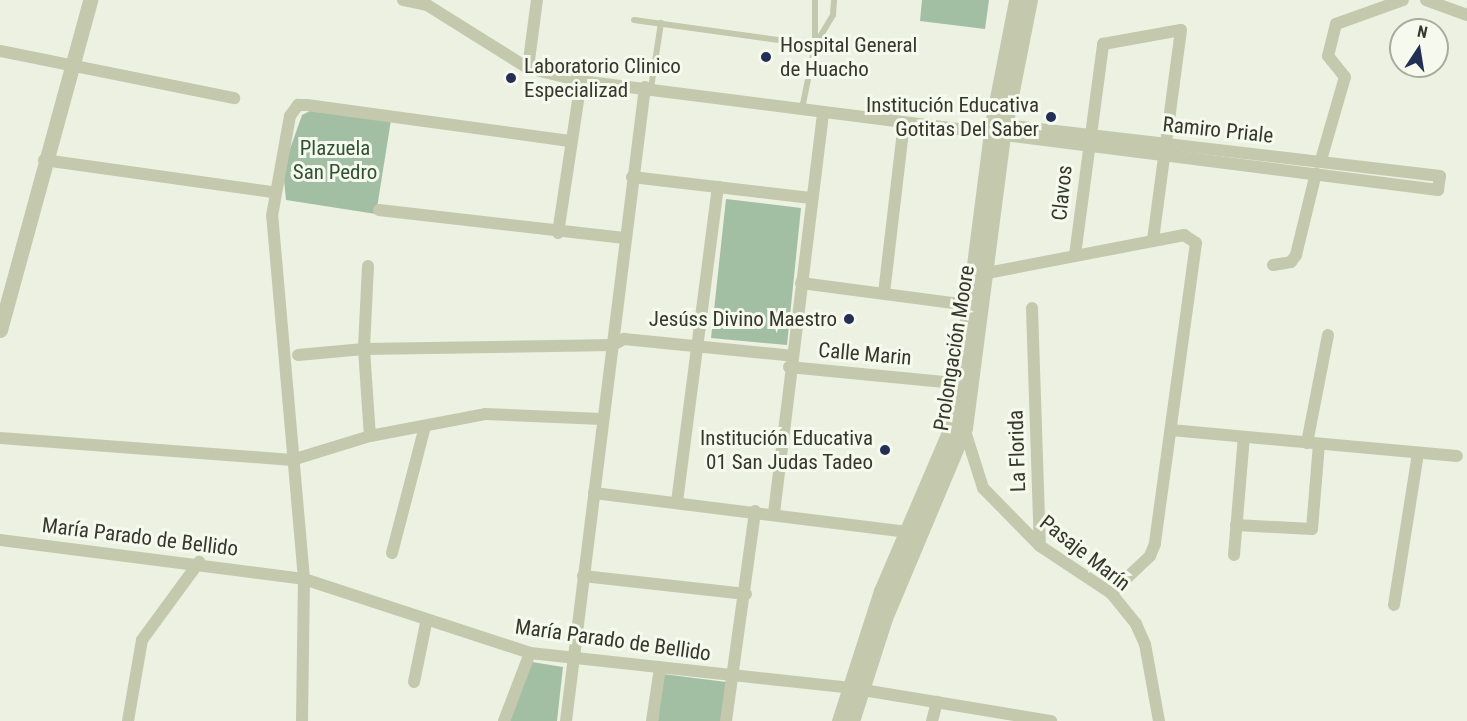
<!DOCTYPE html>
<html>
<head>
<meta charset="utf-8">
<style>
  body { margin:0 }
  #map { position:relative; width:1467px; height:721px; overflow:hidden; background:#edf1e1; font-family:"Roboto Condensed",sans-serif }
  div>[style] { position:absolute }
  .green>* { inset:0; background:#a2bfa3 }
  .service>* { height:6px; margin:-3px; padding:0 3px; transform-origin:3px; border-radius:3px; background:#c4c8ad }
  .minor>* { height:12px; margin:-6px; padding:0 6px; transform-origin:6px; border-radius:6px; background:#c4c8ad }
  .tertiary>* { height:15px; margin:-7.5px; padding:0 7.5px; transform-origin:7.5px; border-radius:7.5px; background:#c4c8ad }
  .dots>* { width:16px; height:16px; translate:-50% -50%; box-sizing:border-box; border:3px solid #f6f9ed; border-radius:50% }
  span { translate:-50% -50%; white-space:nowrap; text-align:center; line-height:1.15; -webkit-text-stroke:6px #f6f9ed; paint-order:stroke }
  .poi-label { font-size:21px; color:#37372b }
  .left { translate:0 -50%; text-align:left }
  .right { translate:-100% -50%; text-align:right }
  .street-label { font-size:21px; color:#37372b }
  .park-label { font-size:21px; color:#315334 }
  .north { position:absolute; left:1389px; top:18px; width:60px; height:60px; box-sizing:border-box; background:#f6f9ed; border:2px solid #aaab9f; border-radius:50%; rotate:12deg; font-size:16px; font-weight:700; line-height:24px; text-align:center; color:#37372b }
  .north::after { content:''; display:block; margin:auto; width:21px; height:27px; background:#242f55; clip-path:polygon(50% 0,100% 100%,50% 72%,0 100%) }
</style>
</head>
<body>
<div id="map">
  <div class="green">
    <div style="clip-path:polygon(922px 0,989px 0,985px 29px,920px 21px)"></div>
    <div style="clip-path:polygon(312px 110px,391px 120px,376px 214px,286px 200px,283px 169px,302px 115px)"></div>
    <div style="clip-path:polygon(726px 199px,801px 208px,787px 345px,711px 338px)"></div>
    <div style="clip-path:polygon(532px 662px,563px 667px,557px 721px,510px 721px)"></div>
    <div style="clip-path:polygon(663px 674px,726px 682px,721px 721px,658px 721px)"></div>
  </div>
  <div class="service">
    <div style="left:815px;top:0;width:45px;rotate:90deg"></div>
    <div style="left:815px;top:45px;width:35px;rotate:-59deg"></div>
    <div style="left:833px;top:15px;width:15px;rotate:-86deg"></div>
    <div style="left:634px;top:20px;width:183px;rotate:7.9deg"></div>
    <div style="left:815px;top:45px;width:65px;rotate:101.5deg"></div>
    <div style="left:651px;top:88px;width:66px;rotate:-81.3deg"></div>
  </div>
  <div class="minor">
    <div style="left:403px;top:0;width:25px;rotate:12deg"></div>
    <div style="left:427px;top:5px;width:119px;rotate:32deg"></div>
    <div style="left:528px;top:68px;width:55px;rotate:13.8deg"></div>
    <div style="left:581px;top:81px;width:864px;rotate:7.25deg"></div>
    <div style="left:1438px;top:190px;width:14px;rotate:-82deg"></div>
    <div style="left:1440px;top:176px;width:446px;rotate:-173.3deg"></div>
    <div style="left:1426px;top:0;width:44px;rotate:20.1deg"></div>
    <div style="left:0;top:51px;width:239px;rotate:11.4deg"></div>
    <div style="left:528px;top:68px;width:69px;rotate:-82.5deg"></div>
    <div style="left:44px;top:160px;width:231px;rotate:8deg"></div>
    <div style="left:1321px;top:160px;width:86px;rotate:-73.9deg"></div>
    <div style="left:1345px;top:77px;width:27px;rotate:-129deg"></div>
    <div style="left:1328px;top:56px;width:33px;rotate:-76deg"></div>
    <div style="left:1336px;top:24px;width:71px;rotate:-19.7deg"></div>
    <div style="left:632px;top:177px;width:180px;rotate:6.7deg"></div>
    <div style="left:379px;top:210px;width:247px;rotate:6.5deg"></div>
    <div style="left:558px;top:233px;width:154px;rotate:-81.4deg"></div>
    <div style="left:1075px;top:255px;width:213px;rotate:-82.4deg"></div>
    <div style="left:1103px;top:44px;width:79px;rotate:-10.2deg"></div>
    <div style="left:1181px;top:30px;width:212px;rotate:97.6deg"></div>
    <div style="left:1273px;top:265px;width:18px;rotate:-9deg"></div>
    <div style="left:1291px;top:262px;width:9px;rotate:-54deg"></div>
    <div style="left:1296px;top:255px;width:84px;rotate:-76.3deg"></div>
    <div style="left:368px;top:266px;width:83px;rotate:92.8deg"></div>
    <div style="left:364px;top:349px;width:249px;rotate:-0.9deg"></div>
    <div style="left:613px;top:345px;width:13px;rotate:-29deg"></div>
    <div style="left:624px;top:339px;width:170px;rotate:5.7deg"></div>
    <div style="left:987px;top:273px;width:201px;rotate:-10.9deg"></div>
    <div style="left:1184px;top:235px;width:14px;rotate:34deg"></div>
    <div style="left:1196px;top:243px;width:304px;rotate:97.8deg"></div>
    <div style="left:1155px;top:544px;width:13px;rotate:113deg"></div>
    <div style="left:1150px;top:556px;width:54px;rotate:136.5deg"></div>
    <div style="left:801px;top:283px;width:177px;rotate:7.5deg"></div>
    <div style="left:884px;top:293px;width:171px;rotate:-83.3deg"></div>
    <div style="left:1032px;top:308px;width:238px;rotate:88.1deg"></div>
    <div style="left:298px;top:355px;width:66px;rotate:-5.2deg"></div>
    <div style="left:364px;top:349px;width:87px;rotate:86.1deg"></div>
    <div style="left:789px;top:367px;width:179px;rotate:5.5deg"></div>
    <div style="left:964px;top:428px;width:63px;rotate:72.4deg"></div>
    <div style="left:983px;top:488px;width:81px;rotate:45.5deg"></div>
    <div style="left:1040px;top:546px;width:85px;rotate:33.5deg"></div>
    <div style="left:1111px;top:593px;width:40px;rotate:51deg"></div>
    <div style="left:1136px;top:624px;width:22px;rotate:66deg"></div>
    <div style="left:1145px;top:644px;width:78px;rotate:79.7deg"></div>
    <div style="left:1171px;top:430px;width:287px;rotate:5.2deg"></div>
    <div style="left:0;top:438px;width:293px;rotate:4.3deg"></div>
    <div style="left:292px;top:460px;width:82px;rotate:-17.1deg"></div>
    <div style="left:370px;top:436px;width:117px;rotate:-10.8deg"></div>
    <div style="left:485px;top:414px;width:117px;rotate:2.4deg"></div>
    <div style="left:1307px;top:443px;width:110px;rotate:-79deg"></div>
    <div style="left:594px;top:493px;width:322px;rotate:7.1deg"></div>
    <div style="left:677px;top:502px;width:318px;rotate:-82.6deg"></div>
    <div style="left:774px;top:513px;width:404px;rotate:-83deg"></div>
    <div style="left:1236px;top:525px;width:76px;rotate:3deg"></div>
    <div style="left:1312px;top:529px;width:85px;rotate:-85.3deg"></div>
    <div style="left:0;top:540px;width:306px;rotate:7.3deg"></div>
    <div style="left:304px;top:579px;width:238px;rotate:18.1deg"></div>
    <div style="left:530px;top:653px;width:323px;rotate:6.2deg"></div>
    <div style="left:851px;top:688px;width:203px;rotate:9.4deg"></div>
    <div style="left:392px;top:553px;width:131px;rotate:-75.4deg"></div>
    <div style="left:1234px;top:555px;width:118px;rotate:-85.2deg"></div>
    <div style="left:583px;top:576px;width:164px;rotate:6.3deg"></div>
    <div style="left:1394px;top:605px;width:154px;rotate:-81deg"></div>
    <div style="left:414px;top:682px;width:60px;rotate:-78.5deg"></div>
    <div style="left:128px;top:721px;width:82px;rotate:-80.2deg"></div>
    <div style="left:142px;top:640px;width:97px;rotate:-53.8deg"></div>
    <div style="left:302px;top:721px;width:142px;rotate:-89.2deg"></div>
    <div style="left:304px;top:579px;width:364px;rotate:-95deg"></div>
    <div style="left:272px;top:216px;width:102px;rotate:-79.8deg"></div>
    <div style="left:290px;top:116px;width:14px;rotate:-54deg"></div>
    <div style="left:298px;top:105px;width:9px"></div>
    <div style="left:307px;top:105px;width:265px;rotate:7.8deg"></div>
    <div style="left:504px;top:721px;width:73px;rotate:-69.1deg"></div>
    <div style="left:566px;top:721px;width:639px;rotate:-82.9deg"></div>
    <div style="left:652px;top:721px;width:54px;rotate:-81.4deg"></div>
    <div style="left:726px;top:721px;width:212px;rotate:-82.1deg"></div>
    <div style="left:932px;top:721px;width:20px;rotate:-75deg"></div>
  </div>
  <div class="tertiary">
    <div style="left:0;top:330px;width:342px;rotate:-74.7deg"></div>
    <div style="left:839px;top:721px;width:137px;rotate:-72.1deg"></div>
    <div style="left:881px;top:591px;width:185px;rotate:-66.8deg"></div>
    <div style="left:954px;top:421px;width:299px;rotate:-82.7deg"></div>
    <div style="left:992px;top:124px;width:126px;rotate:-79deg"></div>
    <div style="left:852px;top:721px;width:108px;rotate:-72.2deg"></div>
    <div style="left:885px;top:618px;width:206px;rotate:-67.2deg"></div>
    <div style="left:965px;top:428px;width:294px;rotate:-82.6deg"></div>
    <div style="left:1003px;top:136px;width:139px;rotate:-78.8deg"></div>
  </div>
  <div class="dots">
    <div style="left:766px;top:57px;background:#242f55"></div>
    <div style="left:511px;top:78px;background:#242f55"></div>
    <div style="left:1051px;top:117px;background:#242f55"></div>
    <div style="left:849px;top:319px;background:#242f55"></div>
    <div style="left:885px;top:450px;background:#242f55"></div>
  </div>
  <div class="poi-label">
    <span class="left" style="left:780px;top:57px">Hospital General<br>de Huacho</span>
    <span class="left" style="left:524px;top:78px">Laboratorio Clinico<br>Especializad</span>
    <span class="right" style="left:1039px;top:117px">Institución Educativa<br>Gotitas Del Saber</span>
    <span class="right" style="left:837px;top:319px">Jesúss Divino Maestro</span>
    <span class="right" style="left:873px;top:450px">Institución Educativa<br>01 San Judas Tadeo</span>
  </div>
  <div class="street-label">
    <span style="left:1218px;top:130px;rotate:6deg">Ramiro Priale</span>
    <span style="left:1062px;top:193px;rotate:-84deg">Clavos</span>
    <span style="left:954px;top:348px;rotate:-81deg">Prolongación Moore</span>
    <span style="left:865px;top:354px;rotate:5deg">Calle Marin</span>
    <span style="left:1017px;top:451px;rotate:-92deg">La Florida</span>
    <span style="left:140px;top:537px;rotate:7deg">María Parado de Bellido</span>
    <span style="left:1085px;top:553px;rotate:38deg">Pasaje Marín</span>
    <span style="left:613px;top:640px;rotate:8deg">María Parado de Bellido</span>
  </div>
  <div class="park-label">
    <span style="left:335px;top:160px">Plazuela<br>San Pedro</span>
  </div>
  <div class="north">N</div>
</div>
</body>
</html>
